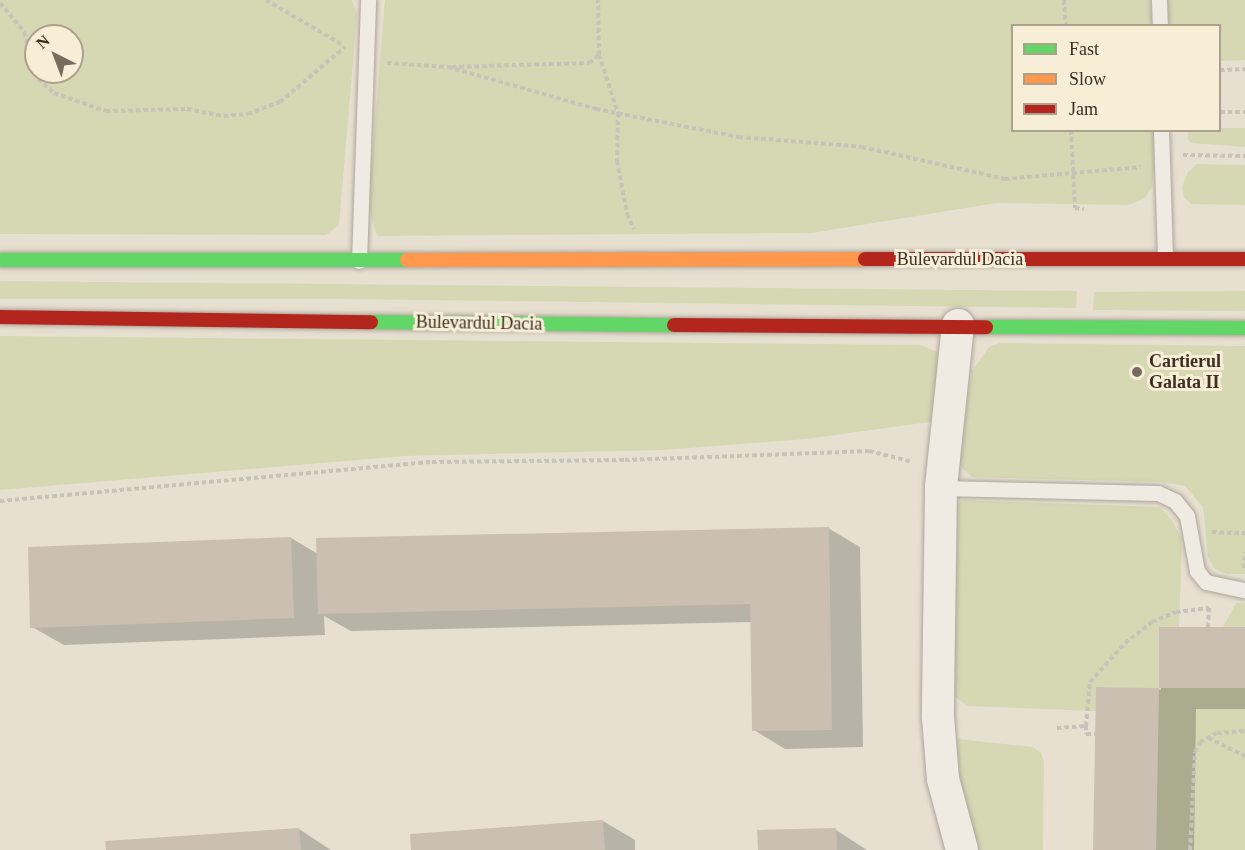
<!DOCTYPE html>
<html>
<head>
<meta charset="utf-8">
<style>
  body { margin:0 }
  #map { position:relative; width:1245px; height:850px; overflow:hidden; background:#e7e0d1; font-family:Georgia,serif }
  div>[style] { position:absolute }
  .green>* { inset:0; background:#d6d7b3 }
  .shadow>* { inset:0; background:#0003 }
  .building>* { inset:0; background:#cbbfb2 }
  .path>* { height:4px; margin-top:-2px; transform-origin:0; background:repeating-linear-gradient(90deg,#c8c2b9 0 4.5px,transparent 0 7.5px) }
  .roads { filter:drop-shadow(0 0 2px #ada599) drop-shadow(0 0 2px #ada599) }
  .lane>* { height:15px; margin:-7.5px; padding:0 7.5px; transform-origin:7.5px; border-radius:7.5px; background:#efebe3 }
  .street>* { height:32px; margin:-16px; padding:0 16px; transform-origin:16px; border-radius:16px; background:#efebe3 }
  .fast>* { height:14px; margin:-7px; padding:0 7px; transform-origin:7px; border-radius:7px; background:#63d668 }
  .slow>* { height:14px; margin:-7px; padding:0 7px; transform-origin:7px; border-radius:7px; background:#ff974d }
  .jam>* { height:14px; margin:-7px; padding:0 7px; transform-origin:7px; border-radius:7px; background:#b3261e }
  .dots>* { width:16px; height:16px; translate:-50% -50%; box-sizing:border-box; border:3px solid #f7eed8; border-radius:50% }
  span { translate:-50% -50%; white-space:nowrap; text-align:center; line-height:1.15; -webkit-text-stroke:6px #f7eed8; paint-order:stroke }
  .street-label { font-size:18px; color:#3d2e20 }
  .poi-label { font-size:18px; color:#3d2e20; font-weight:700 }
  .left { translate:0 -50%; text-align:left }
  .legend { position:absolute; left:1011px; top:24px; width:210px; height:108px; box-sizing:border-box; background:#f7eed8; border:2px solid #ada18e; margin:0; padding:8px 10px; list-style:none; font-size:18px; color:#3d2e20 }
  .legend li { display:flex; align-items:center; gap:12px; height:30px }
  .legend b { width:30px; border:2px solid #ada18e }
  .north { position:absolute; left:24px; top:24px; width:60px; height:60px; box-sizing:border-box; background:#f7eed8; border:2px solid #ada18e; border-radius:50%; rotate:318deg; font-size:16px; font-weight:700; line-height:24px; text-align:center; color:#3d2e20 }
  .north::after { content:''; display:block; margin:auto; width:21px; height:27px; background:#786c5e; clip-path:polygon(50% 0,100% 100%,50% 72%,0 100%) }
</style>
</head>
<body>
<div id="map">
  <div class="green">
    <div style="clip-path:polygon(evenodd,0 0,352px 0,357px 15px,339px 225px,326px 235px,0 234px,0 0,36px 36px,72px 36px,72px 72px,36px 72px,36px 36px)"></div>
    <div style="clip-path:polygon(385px 0,1151px 0,1152px 25px,1012px 26px,1012px 130px,1154px 131px,1155px 164px,1152px 187px,1144px 199px,1128px 205px,996px 203px,812px 233px,377px 236px,368px 205px)"></div>
    <div style="clip-path:polygon(1165px 0,1245px 0,1245px 60px,1220px 61px,1220px 26px,1166px 25px)"></div>
    <div style="clip-path:polygon(1220px 128px,1245px 128px,1245px 147px,1191px 143px,1187px 138px,1189px 131px,1220px 130px)"></div>
    <div style="clip-path:polygon(1197px 164px,1245px 165px,1245px 205px,1191px 204px,1184px 197px,1182px 187px,1188px 172px)"></div>
    <div style="clip-path:polygon(0 281px,1077px 291px,1076px 308px,339px 299px,0 299px)"></div>
    <div style="clip-path:polygon(1245px 291px,1245px 311px,1093px 310px,1094px 292px)"></div>
    <div style="clip-path:polygon(0 336px,920px 345px,938px 352px,944px 366px,937px 421px,806px 439px,663px 450px,405px 456px,0 490px)"></div>
    <div style="clip-path:polygon(1000px 343px,1245px 346px,1245px 574px,1227px 574px,1215px 569px,1208px 558px,1203px 507px,1185px 486px,1160px 482px,972px 477px,961px 467px,958px 460px,972px 371px,989px 347px)"></div>
    <div style="clip-path:polygon(962px 500px,1160px 507px,1173px 522px,1182px 540px,1179px 627px,1159px 627px,1245px 688px,1245px 850px,1156px 850px,1159px 688px,1096px 687px,1096px 711px,968px 706px,955px 697px,950px 688px,953px 506px)"></div>
    <div style="clip-path:polygon(1236px 603px,1245px 603px,1245px 627px,1223px 627px)"></div>
    <div style="clip-path:polygon(958px 739px,1033px 747px,1041px 753px,1044px 762px,1043px 850px,975px 850px,967px 825px,957px 757px)"></div>
  </div>
  <div class="shadow">
    <div style="clip-path:polygon(828px 528px,860px 547px,863px 747px,785px 749px,754px 730px,752px 622px,351px 631px,324px 616px,325px 635px,64px 645px,32px 627px,291px 538px,318px 554px)"></div>
    <div style="clip-path:polygon(1161px 628px,1245px 628px,1245px 709px,1196px 709px,1194px 850px,1095px 850px,1098px 688px,1161px 690px)"></div>
    <div style="clip-path:polygon(603px 821px,635px 840px,635px 850px,412px 850px)"></div>
    <div style="clip-path:polygon(299px 829px,331px 850px,107px 850px)"></div>
    <div style="clip-path:polygon(836px 830px,867px 850px,759px 850px)"></div>
  </div>
  <div class="building">
    <div style="clip-path:polygon(829px 527px,832px 730px,752px 731px,750px 604px,318px 614px,316px 538px)"></div>
    <div style="clip-path:polygon(291px 537px,294px 618px,30px 628px,28px 547px)"></div>
    <div style="clip-path:polygon(1159px 627px,1245px 627px,1245px 688px,1159px 688px)"></div>
    <div style="clip-path:polygon(1096px 687px,1159px 688px,1156px 850px,1093px 850px)"></div>
    <div style="clip-path:polygon(603px 820px,605px 850px,411px 850px,410px 834px)"></div>
    <div style="clip-path:polygon(299px 828px,301px 850px,106px 850px,105px 841px)"></div>
    <div style="clip-path:polygon(836px 828px,837px 850px,758px 850px,757px 830px)"></div>
  </div>
  <div class="path">
    <div style="left:266px;top:0;width:89px;rotate:30.3deg"></div>
    <div style="left:1064px;top:0;width:26px;rotate:86deg"></div>
    <div style="left:0;top:3px;width:38px;rotate:50deg"></div>
    <div style="left:24px;top:32px;width:42px;rotate:73.3deg"></div>
    <div style="left:599px;top:55px;width:61px;rotate:71.9deg"></div>
    <div style="left:618px;top:113px;width:48px;rotate:91.2deg"></div>
    <div style="left:617px;top:161px;width:54px;rotate:79.3deg"></div>
    <div style="left:627px;top:214px;width:17px;rotate:65deg"></div>
    <div style="left:387px;top:63px;width:61px;rotate:3.8deg"></div>
    <div style="left:448px;top:67px;width:154px;rotate:15.8deg"></div>
    <div style="left:596px;top:109px;width:146px;rotate:11.1deg"></div>
    <div style="left:739px;top:137px;width:123px;rotate:4.6deg"></div>
    <div style="left:862px;top:147px;width:147px;rotate:12.6deg"></div>
    <div style="left:1005px;top:179px;width:136px;rotate:-5.1deg"></div>
    <div style="left:452px;top:67px;width:137px;rotate:-1.7deg"></div>
    <div style="left:589px;top:63px;width:13px;rotate:-39deg"></div>
    <div style="left:599px;top:55px;width:55px;rotate:-91deg"></div>
    <div style="left:1220px;top:70px;width:25px;rotate:-2deg"></div>
    <div style="left:36px;top:72px;width:7px;rotate:74deg"></div>
    <div style="left:38px;top:79px;width:21px;rotate:41deg"></div>
    <div style="left:54px;top:93px;width:55px;rotate:19.1deg"></div>
    <div style="left:106px;top:111px;width:81px;rotate:-1.4deg"></div>
    <div style="left:187px;top:109px;width:38px;rotate:11deg"></div>
    <div style="left:224px;top:116px;width:24px;rotate:-5deg"></div>
    <div style="left:248px;top:114px;width:34px;rotate:-21deg"></div>
    <div style="left:280px;top:102px;width:85px;rotate:-40.2deg"></div>
    <div style="left:1220px;top:112px;width:25px"></div>
    <div style="left:1071px;top:130px;width:78px;rotate:87.1deg"></div>
    <div style="left:1075px;top:208px;width:9px;rotate:6deg"></div>
    <div style="left:1183px;top:155px;width:62px;rotate:0.9deg"></div>
    <div style="left:0;top:501px;width:434px;rotate:-5.2deg"></div>
    <div style="left:432px;top:462px;width:193px;rotate:-0.6deg"></div>
    <div style="left:625px;top:460px;width:244px;rotate:-2.1deg"></div>
    <div style="left:869px;top:451px;width:45px;rotate:14deg"></div>
    <div style="left:1212px;top:532px;width:33px;rotate:2deg"></div>
    <div style="left:1244px;top:568px;width:16px;rotate:-86deg"></div>
    <div style="left:1208px;top:627px;width:20px;rotate:-87deg"></div>
    <div style="left:1086px;top:726px;width:8px;rotate:90deg"></div>
    <div style="left:1086px;top:734px;width:9px"></div>
    <div style="left:1057px;top:728px;width:29px;rotate:-4deg"></div>
    <div style="left:1086px;top:726px;width:44px;rotate:-84.8deg"></div>
    <div style="left:1090px;top:682px;width:52px;rotate:-48.1deg"></div>
    <div style="left:1125px;top:643px;width:34px;rotate:-38deg"></div>
    <div style="left:1152px;top:622px;width:26px;rotate:-23deg"></div>
    <div style="left:1176px;top:612px;width:33px;rotate:-7deg"></div>
    <div style="left:1208px;top:738px;width:41px;rotate:25.9deg"></div>
    <div style="left:1190px;top:850px;width:98px;rotate:-87.1deg"></div>
    <div style="left:1195px;top:752px;width:11px;rotate:-63deg"></div>
    <div style="left:1200px;top:742px;width:19px;rotate:-28deg"></div>
    <div style="left:1217px;top:733px;width:28px;rotate:-4deg"></div>
  </div>
  <div class="roads">
    <div class="lane">
      <div style="left:1159px;top:0;width:26px;rotate:88deg"></div>
      <div style="left:1161px;top:130px;width:127px;rotate:88.2deg"></div>
      <div style="left:359px;top:261px;width:261px;rotate:-88deg"></div>
      <div style="left:941px;top:488px;width:217px;rotate:1.3deg"></div>
      <div style="left:1158px;top:493px;width:19px;rotate:25deg"></div>
      <div style="left:1175px;top:501px;width:19px;rotate:51deg"></div>
      <div style="left:1187px;top:516px;width:56px;rotate:79.7deg"></div>
      <div style="left:1197px;top:571px;width:14px;rotate:51deg"></div>
      <div style="left:1206px;top:582px;width:40px;rotate:12deg"></div>
    </div>
    <div class="street">
      <div style="left:958px;top:325px;width:164px;rotate:96deg"></div>
      <div style="left:941px;top:488px;width:229px;rotate:90.8deg"></div>
      <div style="left:938px;top:717px;width:62px;rotate:85.4deg"></div>
      <div style="left:943px;top:779px;width:73px;rotate:75deg"></div>
    </div>
    <div class="fast">
      <div style="left:0;top:260px;width:407px"></div>
      <div style="left:371px;top:322px;width:303px;rotate:0.6deg"></div>
      <div style="left:986px;top:327px;width:259px;rotate:0.2deg"></div>
    </div>
    <div class="slow">
      <div style="left:407px;top:260px;width:458px;rotate:-0.1deg"></div>
    </div>
    <div class="jam">
      <div style="left:865px;top:259px;width:380px"></div>
      <div style="left:0;top:317px;width:371px;rotate:0.8deg"></div>
      <div style="left:674px;top:325px;width:312px;rotate:0.4deg"></div>
    </div>
  </div>
  <div class="dots">
    <div style="left:1137px;top:372px;background:#786c5e"></div>
  </div>
  <div class="street-label">
    <span style="left:960px;top:259px">Bulevardul Dacia</span>
    <span style="left:479px;top:323px;rotate:1deg">Bulevardul Dacia</span>
  </div>
  <div class="poi-label">
    <span class="left" style="left:1149px;top:372px">Cartierul<br>Galata II</span>
  </div>
  <ul class="legend">
  <li><b style="height:8px;background:#63d668"></b>Fast</li>
  <li><b style="height:8px;background:#ff974d"></b>Slow</li>
  <li><b style="height:8px;background:#b3261e"></b>Jam</li>
  </ul>
  <div class="north">N</div>
</div>
</body>
</html>
